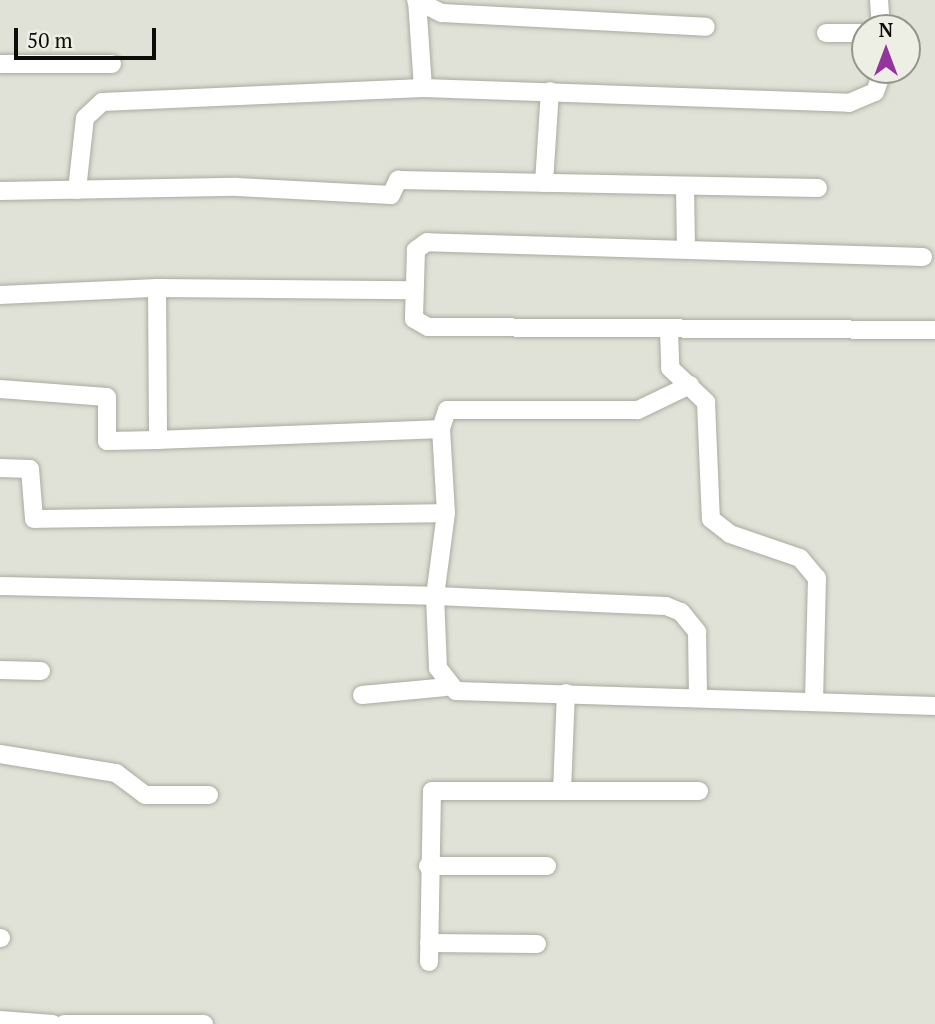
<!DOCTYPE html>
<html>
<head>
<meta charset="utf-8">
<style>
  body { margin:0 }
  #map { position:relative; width:935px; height:1024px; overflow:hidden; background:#e1e2d7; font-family:"PT Serif",serif }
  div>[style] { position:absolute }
  .roads { filter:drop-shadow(0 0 2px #aaaba0) drop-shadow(0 0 2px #aaaba0) }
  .minor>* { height:18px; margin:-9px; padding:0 9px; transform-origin:9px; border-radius:9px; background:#fff }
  span { translate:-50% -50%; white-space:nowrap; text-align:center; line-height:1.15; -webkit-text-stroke:5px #eeefe4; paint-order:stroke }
  .north { position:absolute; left:851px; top:14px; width:70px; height:70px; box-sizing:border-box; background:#eeefe4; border:2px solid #94958c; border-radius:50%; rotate:0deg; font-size:19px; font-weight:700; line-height:28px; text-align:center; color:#0c0d09 }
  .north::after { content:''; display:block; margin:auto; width:24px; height:32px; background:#94359d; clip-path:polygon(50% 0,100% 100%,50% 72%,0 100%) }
  .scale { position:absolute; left:14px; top:28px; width:142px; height:32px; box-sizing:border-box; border:4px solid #0c0d09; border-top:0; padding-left:9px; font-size:21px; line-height:24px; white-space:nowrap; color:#0c0d09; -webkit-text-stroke:5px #eeefe4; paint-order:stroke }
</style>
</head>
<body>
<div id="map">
  <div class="roads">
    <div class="minor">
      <div style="left:416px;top:0;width:29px;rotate:27deg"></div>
      <div style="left:442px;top:13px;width:264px;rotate:3deg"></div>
      <div style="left:417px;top:0;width:88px;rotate:86.1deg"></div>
      <div style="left:879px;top:0;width:28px;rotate:86deg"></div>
      <div style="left:826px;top:33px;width:39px"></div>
      <div style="left:0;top:64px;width:112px"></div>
      <div style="left:544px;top:183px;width:92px;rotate:-86.3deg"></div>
      <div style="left:685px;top:186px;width:63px;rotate:89.1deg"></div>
      <div style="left:77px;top:190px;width:72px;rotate:-83.7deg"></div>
      <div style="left:85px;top:118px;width:23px;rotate:-43deg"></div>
      <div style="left:102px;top:102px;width:321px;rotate:-2.5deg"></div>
      <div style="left:423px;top:88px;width:426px;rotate:2deg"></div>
      <div style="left:849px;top:103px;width:28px;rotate:-23deg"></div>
      <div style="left:875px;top:92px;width:23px;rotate:-70deg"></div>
      <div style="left:0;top:191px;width:237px;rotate:-1deg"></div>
      <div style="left:237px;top:187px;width:154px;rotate:3deg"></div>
      <div style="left:391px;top:195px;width:17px;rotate:-65deg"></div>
      <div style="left:398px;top:180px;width:420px;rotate:1.1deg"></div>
      <div style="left:923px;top:257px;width:496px;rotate:-178.3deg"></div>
      <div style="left:427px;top:242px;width:14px;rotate:144deg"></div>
      <div style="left:416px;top:250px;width:69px;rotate:91.7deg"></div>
      <div style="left:414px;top:319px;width:16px;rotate:30deg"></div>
      <div style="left:428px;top:327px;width:507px;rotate:0.34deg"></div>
      <div style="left:157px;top:288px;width:152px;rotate:89.6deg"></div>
      <div style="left:158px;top:440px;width:283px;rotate:-2.2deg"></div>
      <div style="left:0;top:295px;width:157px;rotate:-2.6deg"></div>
      <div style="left:157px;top:288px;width:254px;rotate:0.5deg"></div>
      <div style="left:669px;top:330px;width:38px;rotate:88deg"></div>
      <div style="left:670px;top:368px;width:50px;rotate:43.4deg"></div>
      <div style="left:706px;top:402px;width:117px;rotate:87.6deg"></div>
      <div style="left:711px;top:519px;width:24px;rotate:38deg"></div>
      <div style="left:730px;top:534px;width:74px;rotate:18.9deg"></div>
      <div style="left:800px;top:558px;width:26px;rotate:50deg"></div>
      <div style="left:817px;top:578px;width:122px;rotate:91.4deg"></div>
      <div style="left:690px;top:385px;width:58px;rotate:154.3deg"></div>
      <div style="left:638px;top:410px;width:191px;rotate:180deg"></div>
      <div style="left:447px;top:410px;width:20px;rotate:108deg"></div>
      <div style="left:441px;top:429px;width:84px;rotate:86.6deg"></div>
      <div style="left:446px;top:513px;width:84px;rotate:97.5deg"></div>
      <div style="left:435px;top:596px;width:231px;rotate:2.5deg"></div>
      <div style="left:666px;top:606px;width:16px;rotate:22deg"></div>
      <div style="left:681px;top:612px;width:26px;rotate:51deg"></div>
      <div style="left:697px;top:632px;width:63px;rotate:89.1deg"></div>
      <div style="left:0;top:389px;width:107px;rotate:4.3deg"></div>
      <div style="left:107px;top:397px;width:44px;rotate:90deg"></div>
      <div style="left:107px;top:441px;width:51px;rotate:-1.1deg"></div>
      <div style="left:0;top:468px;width:30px;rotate:2deg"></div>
      <div style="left:30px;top:469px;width:50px;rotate:85.4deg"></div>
      <div style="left:34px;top:519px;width:412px;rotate:-0.8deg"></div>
      <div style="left:0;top:586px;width:435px;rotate:1.3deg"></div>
      <div style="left:435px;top:596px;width:72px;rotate:87.6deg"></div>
      <div style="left:438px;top:668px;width:29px;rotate:52deg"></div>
      <div style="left:456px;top:691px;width:479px;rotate:1.8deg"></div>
      <div style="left:0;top:670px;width:41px;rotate:1.4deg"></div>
      <div style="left:362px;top:695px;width:84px;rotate:-5.4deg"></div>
      <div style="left:0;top:754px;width:118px;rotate:9.3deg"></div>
      <div style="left:116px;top:773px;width:36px;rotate:37deg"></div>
      <div style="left:145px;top:795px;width:64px"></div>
      <div style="left:562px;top:791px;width:98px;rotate:-87.7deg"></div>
      <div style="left:428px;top:866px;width:119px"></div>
      <div style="left:0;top:938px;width:1px"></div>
      <div style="left:429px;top:943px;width:108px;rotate:0.5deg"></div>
      <div style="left:429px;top:962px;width:171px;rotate:-89deg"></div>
      <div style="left:432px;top:791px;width:267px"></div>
      <div style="left:0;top:1020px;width:53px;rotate:4.3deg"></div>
      <div style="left:64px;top:1024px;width:140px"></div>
    </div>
  </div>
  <div class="north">N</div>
  <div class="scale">50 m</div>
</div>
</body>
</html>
